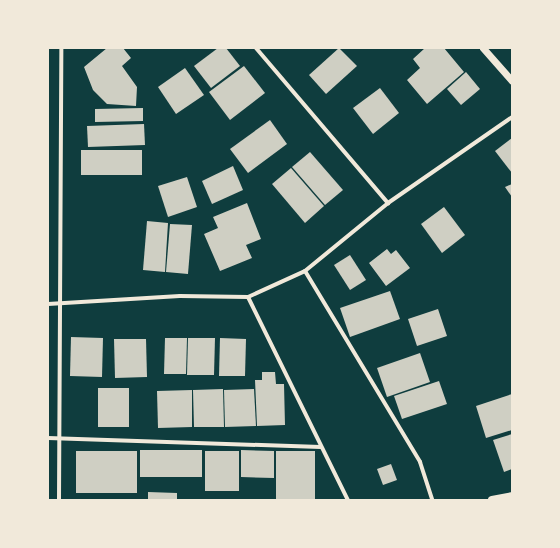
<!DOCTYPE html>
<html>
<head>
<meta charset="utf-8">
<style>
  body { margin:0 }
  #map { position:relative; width:560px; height:548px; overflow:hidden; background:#0f3d3e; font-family:"Fira Sans Condensed",sans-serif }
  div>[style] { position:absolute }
  .building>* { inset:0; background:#cfcfc3 }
  .minor>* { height:4px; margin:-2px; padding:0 2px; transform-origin:2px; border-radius:2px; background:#f1e9da }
  .tertiary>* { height:7px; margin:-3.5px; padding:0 3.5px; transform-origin:3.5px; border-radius:3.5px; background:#f1e9da }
  .secondary>* { height:8px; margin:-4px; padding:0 4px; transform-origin:4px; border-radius:4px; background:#f1e9da }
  span { translate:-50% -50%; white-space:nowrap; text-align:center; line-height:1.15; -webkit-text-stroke:4px #f1e9da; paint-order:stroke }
  .frame { position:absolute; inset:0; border:49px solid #f1e9da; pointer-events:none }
</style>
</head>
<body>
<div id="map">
  <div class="building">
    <div style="clip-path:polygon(107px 48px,123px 48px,131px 58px,122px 66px,137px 87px,136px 106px,107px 104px,93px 90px,84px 67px)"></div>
    <div style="clip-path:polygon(218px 48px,226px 48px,240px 66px,211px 88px,194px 66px)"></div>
    <div style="clip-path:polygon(339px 48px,357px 66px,326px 94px,309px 75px)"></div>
    <div style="clip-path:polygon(425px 48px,444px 48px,464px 72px,427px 104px,407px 80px,420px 68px,413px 59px)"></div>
    <div style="clip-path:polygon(244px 66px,265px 93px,230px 120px,209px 92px)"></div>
    <div style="clip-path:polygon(185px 68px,204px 95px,176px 114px,158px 87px)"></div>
    <div style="clip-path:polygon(466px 72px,480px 89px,461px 105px,447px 89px)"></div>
    <div style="clip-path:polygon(380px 88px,399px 113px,373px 134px,353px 108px)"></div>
    <div style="clip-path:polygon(143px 108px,143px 121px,95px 122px,95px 109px)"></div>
    <div style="clip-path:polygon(270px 120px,287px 144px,248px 173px,230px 149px)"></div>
    <div style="clip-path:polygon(144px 124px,145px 145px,88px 147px,87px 126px)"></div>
    <div style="clip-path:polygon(512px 138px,512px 173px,495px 151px)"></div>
    <div style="clip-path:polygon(81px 150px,142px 150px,142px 175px,81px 175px)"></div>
    <div style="clip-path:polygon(310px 152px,343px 190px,325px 205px,292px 167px)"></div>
    <div style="clip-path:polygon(233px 166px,243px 190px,212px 204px,202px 181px)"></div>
    <div style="clip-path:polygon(291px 168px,324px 206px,305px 223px,272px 184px)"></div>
    <div style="clip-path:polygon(187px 177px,197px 207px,168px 217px,158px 186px)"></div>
    <div style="clip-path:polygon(512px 184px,512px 197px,505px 187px)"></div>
    <div style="clip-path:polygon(247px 203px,261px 239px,246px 245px,252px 258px,220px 271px,204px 234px,218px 228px,213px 217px)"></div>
    <div style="clip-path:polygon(444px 207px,465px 235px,442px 253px,421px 224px)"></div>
    <div style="clip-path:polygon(147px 221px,168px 223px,165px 272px,143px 270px)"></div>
    <div style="clip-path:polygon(170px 224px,192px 225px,188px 274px,166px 272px)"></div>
    <div style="clip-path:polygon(387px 249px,391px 254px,396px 250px,410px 268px,386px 286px,369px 263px)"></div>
    <div style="clip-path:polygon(350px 255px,366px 280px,350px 290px,334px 265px)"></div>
    <div style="clip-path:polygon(390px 291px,400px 319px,350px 337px,340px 308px)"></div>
    <div style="clip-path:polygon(438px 309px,447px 336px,417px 346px,408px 319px)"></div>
    <div style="clip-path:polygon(71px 337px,103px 338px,102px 377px,70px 376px)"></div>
    <div style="clip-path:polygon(165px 338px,187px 338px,186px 374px,164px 374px)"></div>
    <div style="clip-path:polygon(188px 338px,215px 338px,214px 375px,187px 375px)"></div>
    <div style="clip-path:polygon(220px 338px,246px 339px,245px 376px,219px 376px)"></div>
    <div style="clip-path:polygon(114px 339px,146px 339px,147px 377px,115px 378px)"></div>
    <div style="clip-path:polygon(420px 353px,430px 382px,387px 397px,377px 368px)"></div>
    <div style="clip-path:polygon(262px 372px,275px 372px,276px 384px,284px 384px,285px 425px,257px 426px,255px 380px,262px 380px)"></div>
    <div style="clip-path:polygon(439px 381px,447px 404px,402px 419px,394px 396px)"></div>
    <div style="clip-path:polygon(98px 388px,129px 388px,129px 427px,98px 427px)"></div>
    <div style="clip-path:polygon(223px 389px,224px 427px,194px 427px,193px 390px)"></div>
    <div style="clip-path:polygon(254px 389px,256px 426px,225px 427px,224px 390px)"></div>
    <div style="clip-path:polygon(192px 390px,192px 427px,158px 428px,157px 391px)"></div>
    <div style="clip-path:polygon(512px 394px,512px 430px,486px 438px,476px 406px)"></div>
    <div style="clip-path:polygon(512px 434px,512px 469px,504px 472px,493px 440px)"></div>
    <div style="clip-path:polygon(140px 450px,202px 450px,202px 477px,140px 477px)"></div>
    <div style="clip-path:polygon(241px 450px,274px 451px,274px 478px,241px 477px)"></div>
    <div style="clip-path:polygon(76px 451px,137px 451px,137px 493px,76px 493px)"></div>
    <div style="clip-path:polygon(205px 451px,239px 451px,239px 491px,205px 491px)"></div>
    <div style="clip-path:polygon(276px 451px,315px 451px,315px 500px,276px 500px)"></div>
    <div style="clip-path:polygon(391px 464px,397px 480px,383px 485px,377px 469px)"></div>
    <div style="clip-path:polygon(148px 492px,177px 493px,177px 500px,148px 500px)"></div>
  </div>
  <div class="minor">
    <div style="left:256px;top:48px;width:204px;rotate:49.6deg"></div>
    <div style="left:305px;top:271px;width:223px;rotate:58.9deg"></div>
    <div style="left:420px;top:462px;width:40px;rotate:72deg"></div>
    <div style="left:248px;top:297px;width:226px;rotate:63.8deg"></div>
    <div style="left:48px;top:304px;width:132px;rotate:-3.5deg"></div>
    <div style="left:180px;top:296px;width:68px;rotate:0.8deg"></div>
    <div style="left:248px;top:297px;width:63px;rotate:-24.5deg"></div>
    <div style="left:305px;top:271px;width:107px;rotate:-39.3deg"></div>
    <div style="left:388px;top:203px;width:151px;rotate:-34.7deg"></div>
    <div style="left:48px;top:438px;width:273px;rotate:1.9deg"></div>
    <div style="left:59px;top:500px;width:452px;rotate:-89.7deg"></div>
  </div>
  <div class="tertiary">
    <div style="left:483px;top:48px;width:44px;rotate:48.7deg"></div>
  </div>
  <div class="secondary">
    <div style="left:492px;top:500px;width:20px;rotate:-11deg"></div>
  </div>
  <div class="frame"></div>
</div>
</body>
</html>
